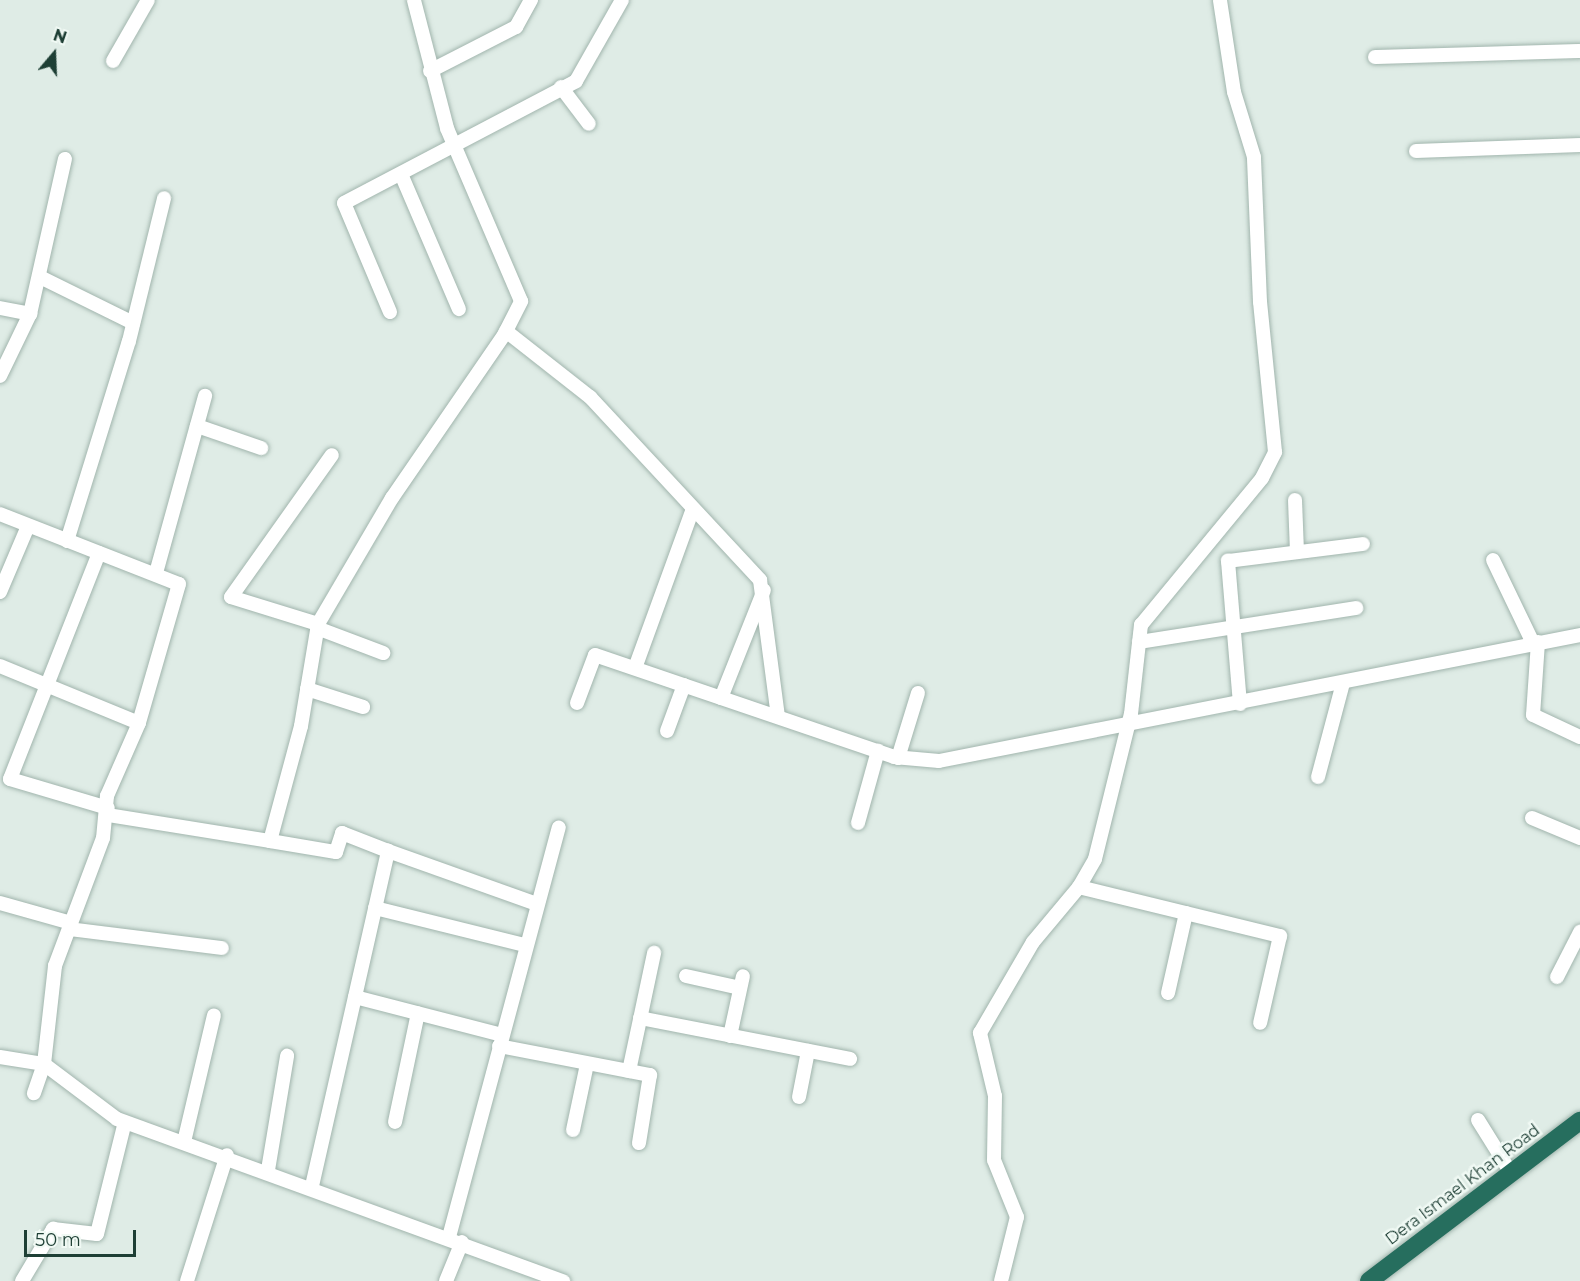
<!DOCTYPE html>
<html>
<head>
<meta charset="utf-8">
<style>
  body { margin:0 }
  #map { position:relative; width:1580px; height:1281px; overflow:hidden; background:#dfece6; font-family:Montserrat,sans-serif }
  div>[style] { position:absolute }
  .roads { filter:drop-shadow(0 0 2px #a1b5ad) drop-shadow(0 0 2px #a1b5ad) }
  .street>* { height:14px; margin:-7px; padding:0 7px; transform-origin:7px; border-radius:7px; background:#fff }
  .highway>* { height:18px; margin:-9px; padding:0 9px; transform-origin:9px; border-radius:9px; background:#266e5e }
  span { translate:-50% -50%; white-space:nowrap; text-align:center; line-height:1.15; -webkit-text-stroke:5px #f0f9f4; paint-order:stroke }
  .street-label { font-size:16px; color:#1e3f35 }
  .north { position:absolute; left:24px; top:24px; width:60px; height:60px; -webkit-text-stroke:4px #f0f9f4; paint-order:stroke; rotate:19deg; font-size:16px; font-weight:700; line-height:24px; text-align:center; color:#1e3f35 }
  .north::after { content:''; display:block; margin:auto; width:21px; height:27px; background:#1e3f35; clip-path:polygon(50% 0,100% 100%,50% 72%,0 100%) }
  .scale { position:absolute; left:24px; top:1230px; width:112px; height:27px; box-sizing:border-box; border:3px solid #1e3f35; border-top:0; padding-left:8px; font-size:18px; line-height:21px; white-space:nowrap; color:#1e3f35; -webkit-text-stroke:4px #f0f9f4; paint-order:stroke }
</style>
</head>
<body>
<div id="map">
  <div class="roads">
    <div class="street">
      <div style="left:1375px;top:57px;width:205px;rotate:-1.7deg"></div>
      <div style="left:113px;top:61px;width:70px;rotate:-60.2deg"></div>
      <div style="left:430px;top:71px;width:97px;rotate:-27.1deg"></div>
      <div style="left:516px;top:27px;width:31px;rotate:-61deg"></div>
      <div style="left:561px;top:87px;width:46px;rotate:52.9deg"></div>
      <div style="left:1416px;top:151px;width:164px;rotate:-2.1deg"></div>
      <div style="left:401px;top:174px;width:147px;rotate:66.8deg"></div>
      <div style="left:40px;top:277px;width:104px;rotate:26.3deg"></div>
      <div style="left:0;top:308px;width:31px;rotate:11deg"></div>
      <div style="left:390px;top:312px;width:118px;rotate:-112.9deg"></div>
      <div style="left:344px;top:203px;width:262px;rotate:-27.7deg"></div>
      <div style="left:576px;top:81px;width:93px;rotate:-60.4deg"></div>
      <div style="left:506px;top:331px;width:107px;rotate:38.2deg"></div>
      <div style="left:590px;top:397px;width:250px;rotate:47.1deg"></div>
      <div style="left:760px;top:580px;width:138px;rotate:82.5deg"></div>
      <div style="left:0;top:376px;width:69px;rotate:-64.2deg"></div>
      <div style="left:30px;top:314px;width:159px;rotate:-77.3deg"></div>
      <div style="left:197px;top:426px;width:68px;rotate:19deg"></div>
      <div style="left:1295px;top:500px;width:52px;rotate:87.8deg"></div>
      <div style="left:0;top:514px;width:192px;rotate:21.4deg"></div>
      <div style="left:179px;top:584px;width:145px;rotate:106.1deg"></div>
      <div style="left:139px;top:723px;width:80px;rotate:113.7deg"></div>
      <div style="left:107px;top:796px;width:42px;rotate:95.4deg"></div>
      <div style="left:103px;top:838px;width:137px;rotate:110.6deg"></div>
      <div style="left:55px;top:966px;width:99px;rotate:96.4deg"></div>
      <div style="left:44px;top:1064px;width:31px;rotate:109deg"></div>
      <div style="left:67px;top:541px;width:209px;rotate:-72.8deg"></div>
      <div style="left:129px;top:341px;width:147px;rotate:-76.2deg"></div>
      <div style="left:99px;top:553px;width:243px;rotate:111.5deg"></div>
      <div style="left:10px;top:779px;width:102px;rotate:16.5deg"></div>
      <div style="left:1493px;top:560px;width:92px;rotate:64.3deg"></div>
      <div style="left:156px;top:573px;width:184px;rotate:-74.5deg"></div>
      <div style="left:0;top:592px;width:72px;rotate:-67deg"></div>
      <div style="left:318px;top:624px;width:91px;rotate:-162.8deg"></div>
      <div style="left:231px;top:597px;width:174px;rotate:-54.6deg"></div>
      <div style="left:317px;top:628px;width:71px;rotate:20.7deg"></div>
      <div style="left:1139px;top:642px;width:220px;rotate:-8.9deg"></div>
      <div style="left:1538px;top:642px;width:73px;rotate:93.9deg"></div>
      <div style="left:1533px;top:715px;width:52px;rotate:25.1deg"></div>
      <div style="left:0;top:666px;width:150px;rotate:22.3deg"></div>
      <div style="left:635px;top:668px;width:169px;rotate:-70deg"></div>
      <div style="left:307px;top:689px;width:59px;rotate:17.8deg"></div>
      <div style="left:721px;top:698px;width:116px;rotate:-68.3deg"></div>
      <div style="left:577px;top:703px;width:51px;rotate:-69.4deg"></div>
      <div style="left:595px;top:655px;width:316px;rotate:18.8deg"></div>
      <div style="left:894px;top:757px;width:45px;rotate:5.1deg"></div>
      <div style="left:939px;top:761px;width:653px;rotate:-11.12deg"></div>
      <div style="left:1240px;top:704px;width:144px;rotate:-94.8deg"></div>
      <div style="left:1228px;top:561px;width:136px;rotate:-7.2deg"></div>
      <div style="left:667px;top:731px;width:49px;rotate:-69.7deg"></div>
      <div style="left:898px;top:758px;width:68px;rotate:-72.9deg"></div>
      <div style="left:1318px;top:777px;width:97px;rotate:-75.1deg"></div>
      <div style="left:108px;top:815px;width:164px;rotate:9.1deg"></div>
      <div style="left:270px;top:841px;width:119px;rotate:-74.9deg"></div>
      <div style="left:301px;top:726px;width:103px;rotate:-80.5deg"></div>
      <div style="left:318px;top:624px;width:146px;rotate:-59.6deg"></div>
      <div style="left:392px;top:498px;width:198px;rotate:-55.5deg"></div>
      <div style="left:504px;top:335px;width:38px;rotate:-63deg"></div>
      <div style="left:521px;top:301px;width:188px;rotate:-113.2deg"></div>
      <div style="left:447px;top:128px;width:132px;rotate:-104.5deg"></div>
      <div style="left:1532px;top:818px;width:52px;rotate:22.6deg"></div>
      <div style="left:858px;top:823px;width:75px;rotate:-74.5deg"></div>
      <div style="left:270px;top:841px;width:67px;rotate:9.5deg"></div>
      <div style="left:336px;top:852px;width:20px;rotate:-72deg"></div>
      <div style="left:342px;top:833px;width:49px;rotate:21.4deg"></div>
      <div style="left:1079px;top:887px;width:207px;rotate:13.7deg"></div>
      <div style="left:1280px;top:936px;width:89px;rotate:102.9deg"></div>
      <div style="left:0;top:903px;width:74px;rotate:15.7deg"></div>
      <div style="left:375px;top:908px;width:154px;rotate:13.9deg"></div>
      <div style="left:69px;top:929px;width:154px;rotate:7.1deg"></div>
      <div style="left:686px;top:976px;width:55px;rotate:12.5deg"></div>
      <div style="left:1557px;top:977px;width:51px;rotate:-62.9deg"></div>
      <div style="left:1168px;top:993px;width:82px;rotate:-77.3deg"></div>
      <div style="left:355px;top:997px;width:152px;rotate:14.5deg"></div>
      <div style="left:640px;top:1018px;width:214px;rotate:11deg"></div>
      <div style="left:730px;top:1036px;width:61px;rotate:-77.8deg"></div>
      <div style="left:499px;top:1046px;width:154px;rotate:10.9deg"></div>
      <div style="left:650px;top:1075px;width:69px;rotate:99.2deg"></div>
      <div style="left:0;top:1057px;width:45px;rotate:9deg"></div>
      <div style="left:44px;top:1064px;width:91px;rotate:37deg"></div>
      <div style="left:117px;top:1119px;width:475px;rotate:20deg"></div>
      <div style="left:629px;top:1071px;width:121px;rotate:-78deg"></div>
      <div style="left:799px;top:1097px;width:47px;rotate:-78.9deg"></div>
      <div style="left:1478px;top:1120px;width:62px;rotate:58.1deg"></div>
      <div style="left:395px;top:1122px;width:111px;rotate:-78.1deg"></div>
      <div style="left:573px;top:1130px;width:67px;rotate:-78deg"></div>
      <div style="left:184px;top:1142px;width:130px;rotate:-76.7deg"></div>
      <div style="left:268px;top:1170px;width:116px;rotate:-80.5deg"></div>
      <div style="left:312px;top:1186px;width:344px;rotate:-77.2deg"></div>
      <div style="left:388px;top:851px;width:158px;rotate:19.6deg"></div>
      <div style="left:449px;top:1237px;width:424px;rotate:-75deg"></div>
      <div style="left:22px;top:1281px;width:61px;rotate:-59.2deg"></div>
      <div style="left:53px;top:1229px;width:44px;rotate:6.5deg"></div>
      <div style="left:97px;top:1234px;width:115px;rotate:-76deg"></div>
      <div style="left:187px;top:1281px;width:132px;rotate:-72.4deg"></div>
      <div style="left:446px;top:1281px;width:42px;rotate:-67.7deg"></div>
      <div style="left:1001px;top:1281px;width:66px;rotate:-76deg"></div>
      <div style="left:1017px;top:1217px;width:61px;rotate:-112deg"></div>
      <div style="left:994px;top:1160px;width:64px;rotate:-89.1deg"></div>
      <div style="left:995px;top:1096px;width:65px;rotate:-103.4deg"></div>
      <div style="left:980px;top:1033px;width:105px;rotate:-59.8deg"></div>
      <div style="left:1033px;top:942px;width:72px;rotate:-50.1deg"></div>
      <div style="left:1079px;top:887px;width:32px;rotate:-60deg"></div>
      <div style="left:1095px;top:859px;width:149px;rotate:-76.1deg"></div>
      <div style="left:1131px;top:714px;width:90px;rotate:-83.6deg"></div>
      <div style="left:1141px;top:625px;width:190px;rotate:-50.5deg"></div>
      <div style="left:1262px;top:478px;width:29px;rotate:-63deg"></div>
      <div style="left:1275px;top:452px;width:151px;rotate:-95.7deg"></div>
      <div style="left:1260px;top:302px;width:145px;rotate:-92.4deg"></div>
      <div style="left:1254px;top:157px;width:68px;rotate:-107.1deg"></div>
      <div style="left:1234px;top:92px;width:93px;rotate:-98.7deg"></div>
    </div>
    <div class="highway">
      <div style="left:1369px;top:1281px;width:265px;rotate:-37.2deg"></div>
    </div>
  </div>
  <div class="street-label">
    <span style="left:1463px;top:1185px;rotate:-37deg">Dera Ismael Khan Road</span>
  </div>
  <div class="north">N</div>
  <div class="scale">50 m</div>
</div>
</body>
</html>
